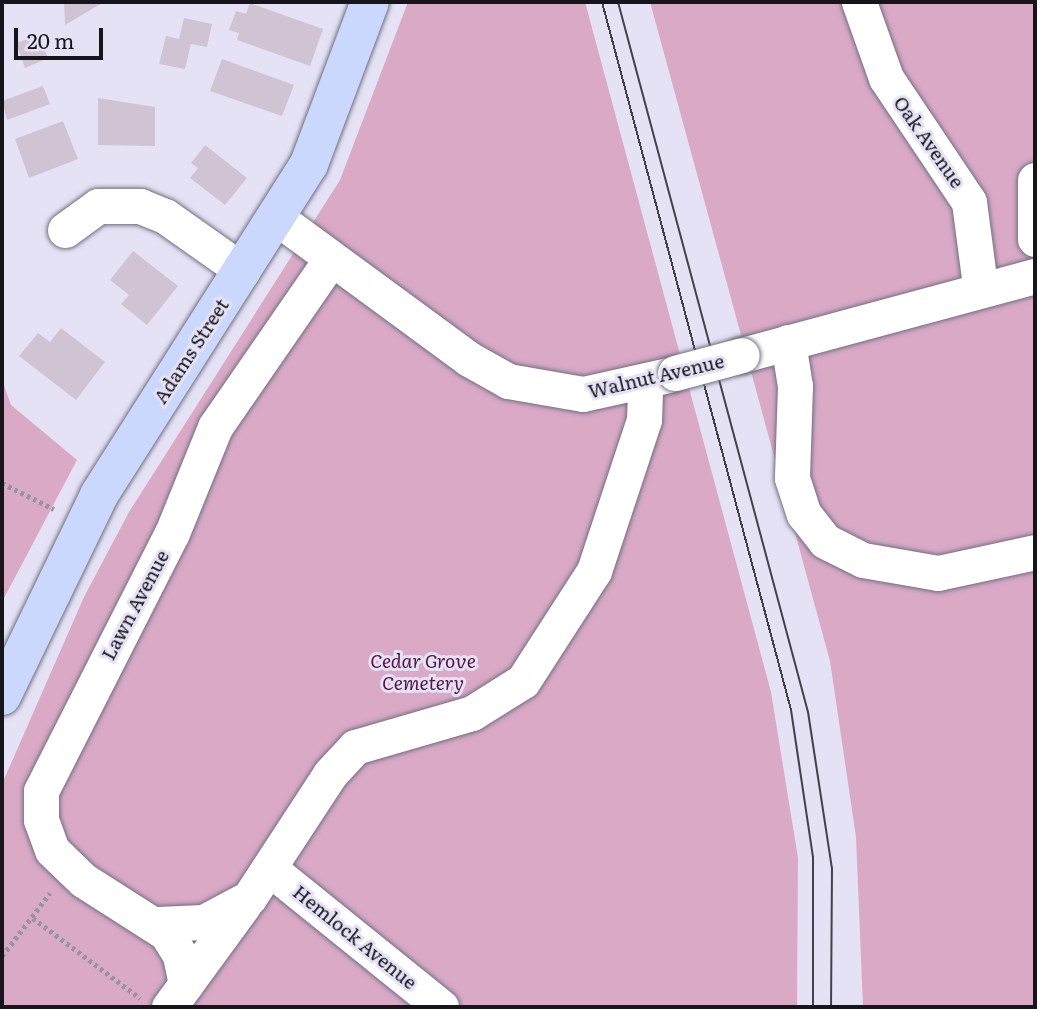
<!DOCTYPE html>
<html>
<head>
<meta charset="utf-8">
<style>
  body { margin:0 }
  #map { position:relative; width:1037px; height:1009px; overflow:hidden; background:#e5e2f5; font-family:Literata,serif }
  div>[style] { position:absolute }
  .green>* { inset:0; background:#d9a9c6 }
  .building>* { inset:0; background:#d0c4d4 }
  .path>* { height:4.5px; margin-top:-2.25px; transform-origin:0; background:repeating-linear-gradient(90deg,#9693a2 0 3.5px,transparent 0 7px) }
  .roads { filter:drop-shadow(0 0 2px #726f80) drop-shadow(0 0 2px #726f80) }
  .minor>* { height:35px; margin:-17.5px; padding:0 17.5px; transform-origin:17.5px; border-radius:17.5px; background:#fff }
  .major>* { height:38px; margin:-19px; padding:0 19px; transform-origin:19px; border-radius:19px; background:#cbd8fe }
  .tram>* { height:2px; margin:-1px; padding:0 1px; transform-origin:1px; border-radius:1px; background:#43414b }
  .bridges { filter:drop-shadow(0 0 2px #726f80) drop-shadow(0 0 2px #726f80) }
  .minor-bridge>* { height:35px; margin:-17.5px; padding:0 17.5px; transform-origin:17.5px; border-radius:17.5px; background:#fff }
  span { translate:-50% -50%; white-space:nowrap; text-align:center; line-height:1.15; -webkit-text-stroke:6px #e5e2f5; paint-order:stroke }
  .street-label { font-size:19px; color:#17151c }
  .park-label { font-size:19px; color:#571443; font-style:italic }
  .frame { position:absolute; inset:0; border:4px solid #17151c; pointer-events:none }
  .scale { position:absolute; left:14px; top:28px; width:89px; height:32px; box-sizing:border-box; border:4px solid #17151c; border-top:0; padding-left:9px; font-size:21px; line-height:24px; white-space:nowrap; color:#17151c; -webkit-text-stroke:5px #e5e2f5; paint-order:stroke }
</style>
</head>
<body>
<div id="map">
  <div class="green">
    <div style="clip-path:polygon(408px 2px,585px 2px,771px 692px,798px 858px,797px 1007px,2px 1007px,2px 784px,84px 597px,129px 512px,340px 180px)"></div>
    <div style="clip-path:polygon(650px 2px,1035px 2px,1035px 1007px,863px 1007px,856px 837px,830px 661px)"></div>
    <div style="clip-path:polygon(2px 380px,11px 405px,77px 460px,2px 602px)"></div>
  </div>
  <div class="building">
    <div style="clip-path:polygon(64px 2px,104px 2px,65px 25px)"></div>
    <div style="clip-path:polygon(250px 3px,323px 29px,310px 66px,237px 40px,239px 33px,229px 30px,236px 11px,246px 14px)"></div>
    <div style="clip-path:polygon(184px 18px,212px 24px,207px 47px,191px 44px,185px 69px,159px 64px,166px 36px,179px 39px)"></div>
    <div style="clip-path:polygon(39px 35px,48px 58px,25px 68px,16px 43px)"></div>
    <div style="clip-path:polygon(222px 59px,294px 85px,282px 116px,210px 91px)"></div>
    <div style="clip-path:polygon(43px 86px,50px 104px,7px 120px,2px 101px)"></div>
    <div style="clip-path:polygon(98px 98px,155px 107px,155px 146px,98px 145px)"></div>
    <div style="clip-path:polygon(63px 121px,78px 159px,29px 178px,15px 139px)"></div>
    <div style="clip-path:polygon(205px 145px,247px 178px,225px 205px,190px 178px,198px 168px,191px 163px)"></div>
    <div style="clip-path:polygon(133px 251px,178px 286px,147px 325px,121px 304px,129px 295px,110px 280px)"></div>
    <div style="clip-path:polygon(61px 328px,105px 362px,76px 400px,19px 356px,38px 333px,50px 342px)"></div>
  </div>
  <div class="path">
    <div style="left:2px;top:483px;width:58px;rotate:26.6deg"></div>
    <div style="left:33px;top:918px;width:134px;rotate:36.8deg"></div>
    <div style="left:2px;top:956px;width:79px;rotate:-52.7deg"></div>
  </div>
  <div class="roads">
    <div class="minor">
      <div style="left:859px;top:2px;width:81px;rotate:70.4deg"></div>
      <div style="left:886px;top:78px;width:149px;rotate:56.2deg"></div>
      <div style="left:969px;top:202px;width:85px;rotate:82.5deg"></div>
      <div style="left:1035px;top:180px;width:59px;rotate:90deg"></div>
      <div style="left:277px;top:218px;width:238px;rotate:36.3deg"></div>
      <div style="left:469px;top:359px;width:45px;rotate:29.4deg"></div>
      <div style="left:508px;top:381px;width:76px;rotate:9.8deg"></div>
      <div style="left:583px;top:394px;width:88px;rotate:-12.5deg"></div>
      <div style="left:65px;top:230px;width:41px;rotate:-36deg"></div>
      <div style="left:98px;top:206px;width:42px"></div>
      <div style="left:140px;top:206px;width:27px;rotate:22deg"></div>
      <div style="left:165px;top:216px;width:95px;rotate:35.2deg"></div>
      <div style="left:788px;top:342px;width:45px;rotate:81deg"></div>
      <div style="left:795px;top:386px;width:92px;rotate:91.9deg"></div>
      <div style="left:792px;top:478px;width:38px;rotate:72deg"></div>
      <div style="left:804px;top:514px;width:34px;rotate:52deg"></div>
      <div style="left:825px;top:541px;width:42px;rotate:26.6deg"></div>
      <div style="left:863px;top:560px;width:76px;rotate:9.8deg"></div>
      <div style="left:938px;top:573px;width:99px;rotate:-12.2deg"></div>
      <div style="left:742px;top:355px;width:303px;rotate:-15.1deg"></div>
      <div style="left:269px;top:868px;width:221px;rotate:38.9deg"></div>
      <div style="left:157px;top:924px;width:47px;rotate:-2.4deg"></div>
      <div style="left:204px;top:922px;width:51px;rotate:-28.1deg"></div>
      <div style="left:249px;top:898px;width:148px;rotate:-56.8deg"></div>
      <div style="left:330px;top:774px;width:37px;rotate:-47deg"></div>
      <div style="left:355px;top:747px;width:122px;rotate:-16.2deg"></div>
      <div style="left:472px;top:713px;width:60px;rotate:-32.1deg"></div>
      <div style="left:523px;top:681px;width:131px;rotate:-57.2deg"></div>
      <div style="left:594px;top:571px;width:159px;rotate:-71.7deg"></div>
      <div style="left:644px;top:420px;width:38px;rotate:-88deg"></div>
      <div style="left:186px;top:984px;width:30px;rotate:-102deg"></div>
      <div style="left:180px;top:955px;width:26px;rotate:-122deg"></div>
      <div style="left:166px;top:933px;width:98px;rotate:-147.4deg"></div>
      <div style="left:83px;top:880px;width:43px;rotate:-135.9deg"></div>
      <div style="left:52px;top:850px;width:32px;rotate:-110deg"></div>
      <div style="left:41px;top:820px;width:29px;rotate:-90deg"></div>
      <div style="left:41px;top:791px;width:289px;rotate:-63.1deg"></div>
      <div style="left:172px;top:533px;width:114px;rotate:-67.9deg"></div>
      <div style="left:215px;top:427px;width:204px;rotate:-55.4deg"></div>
      <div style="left:169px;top:1007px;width:125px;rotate:-53.8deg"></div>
    </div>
    <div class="major">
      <div style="left:2px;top:696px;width:223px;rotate:-64.2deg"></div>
      <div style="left:99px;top:495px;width:392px;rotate:-57.6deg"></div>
      <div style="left:309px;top:164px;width:173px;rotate:-69.4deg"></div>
    </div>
  </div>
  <div class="tram">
    <div style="left:602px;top:2px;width:733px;rotate:75.05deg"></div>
    <div style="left:791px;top:710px;width:149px;rotate:81.5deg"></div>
    <div style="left:813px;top:857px;width:150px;rotate:90deg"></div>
    <div style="left:618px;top:2px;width:735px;rotate:75.02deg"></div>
    <div style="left:808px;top:712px;width:158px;rotate:81.3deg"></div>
    <div style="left:832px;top:868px;width:139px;rotate:90.4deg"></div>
  </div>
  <div class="bridges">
    <div class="minor-bridge">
      <div style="left:675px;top:373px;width:69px;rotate:-15deg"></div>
    </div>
  </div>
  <div class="street-label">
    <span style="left:929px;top:142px;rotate:55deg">Oak Avenue</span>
    <span style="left:191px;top:351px;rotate:-57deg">Adams Street</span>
    <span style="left:656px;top:376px;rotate:-13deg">Walnut Avenue</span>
    <span style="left:135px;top:605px;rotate:-62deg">Lawn Avenue</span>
    <span style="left:355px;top:937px;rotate:39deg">Hemlock Avenue</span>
  </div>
  <div class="park-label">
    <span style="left:423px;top:672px">Cedar Grove<br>Cemetery</span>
  </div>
  <div class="frame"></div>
  <div class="scale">20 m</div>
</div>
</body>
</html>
